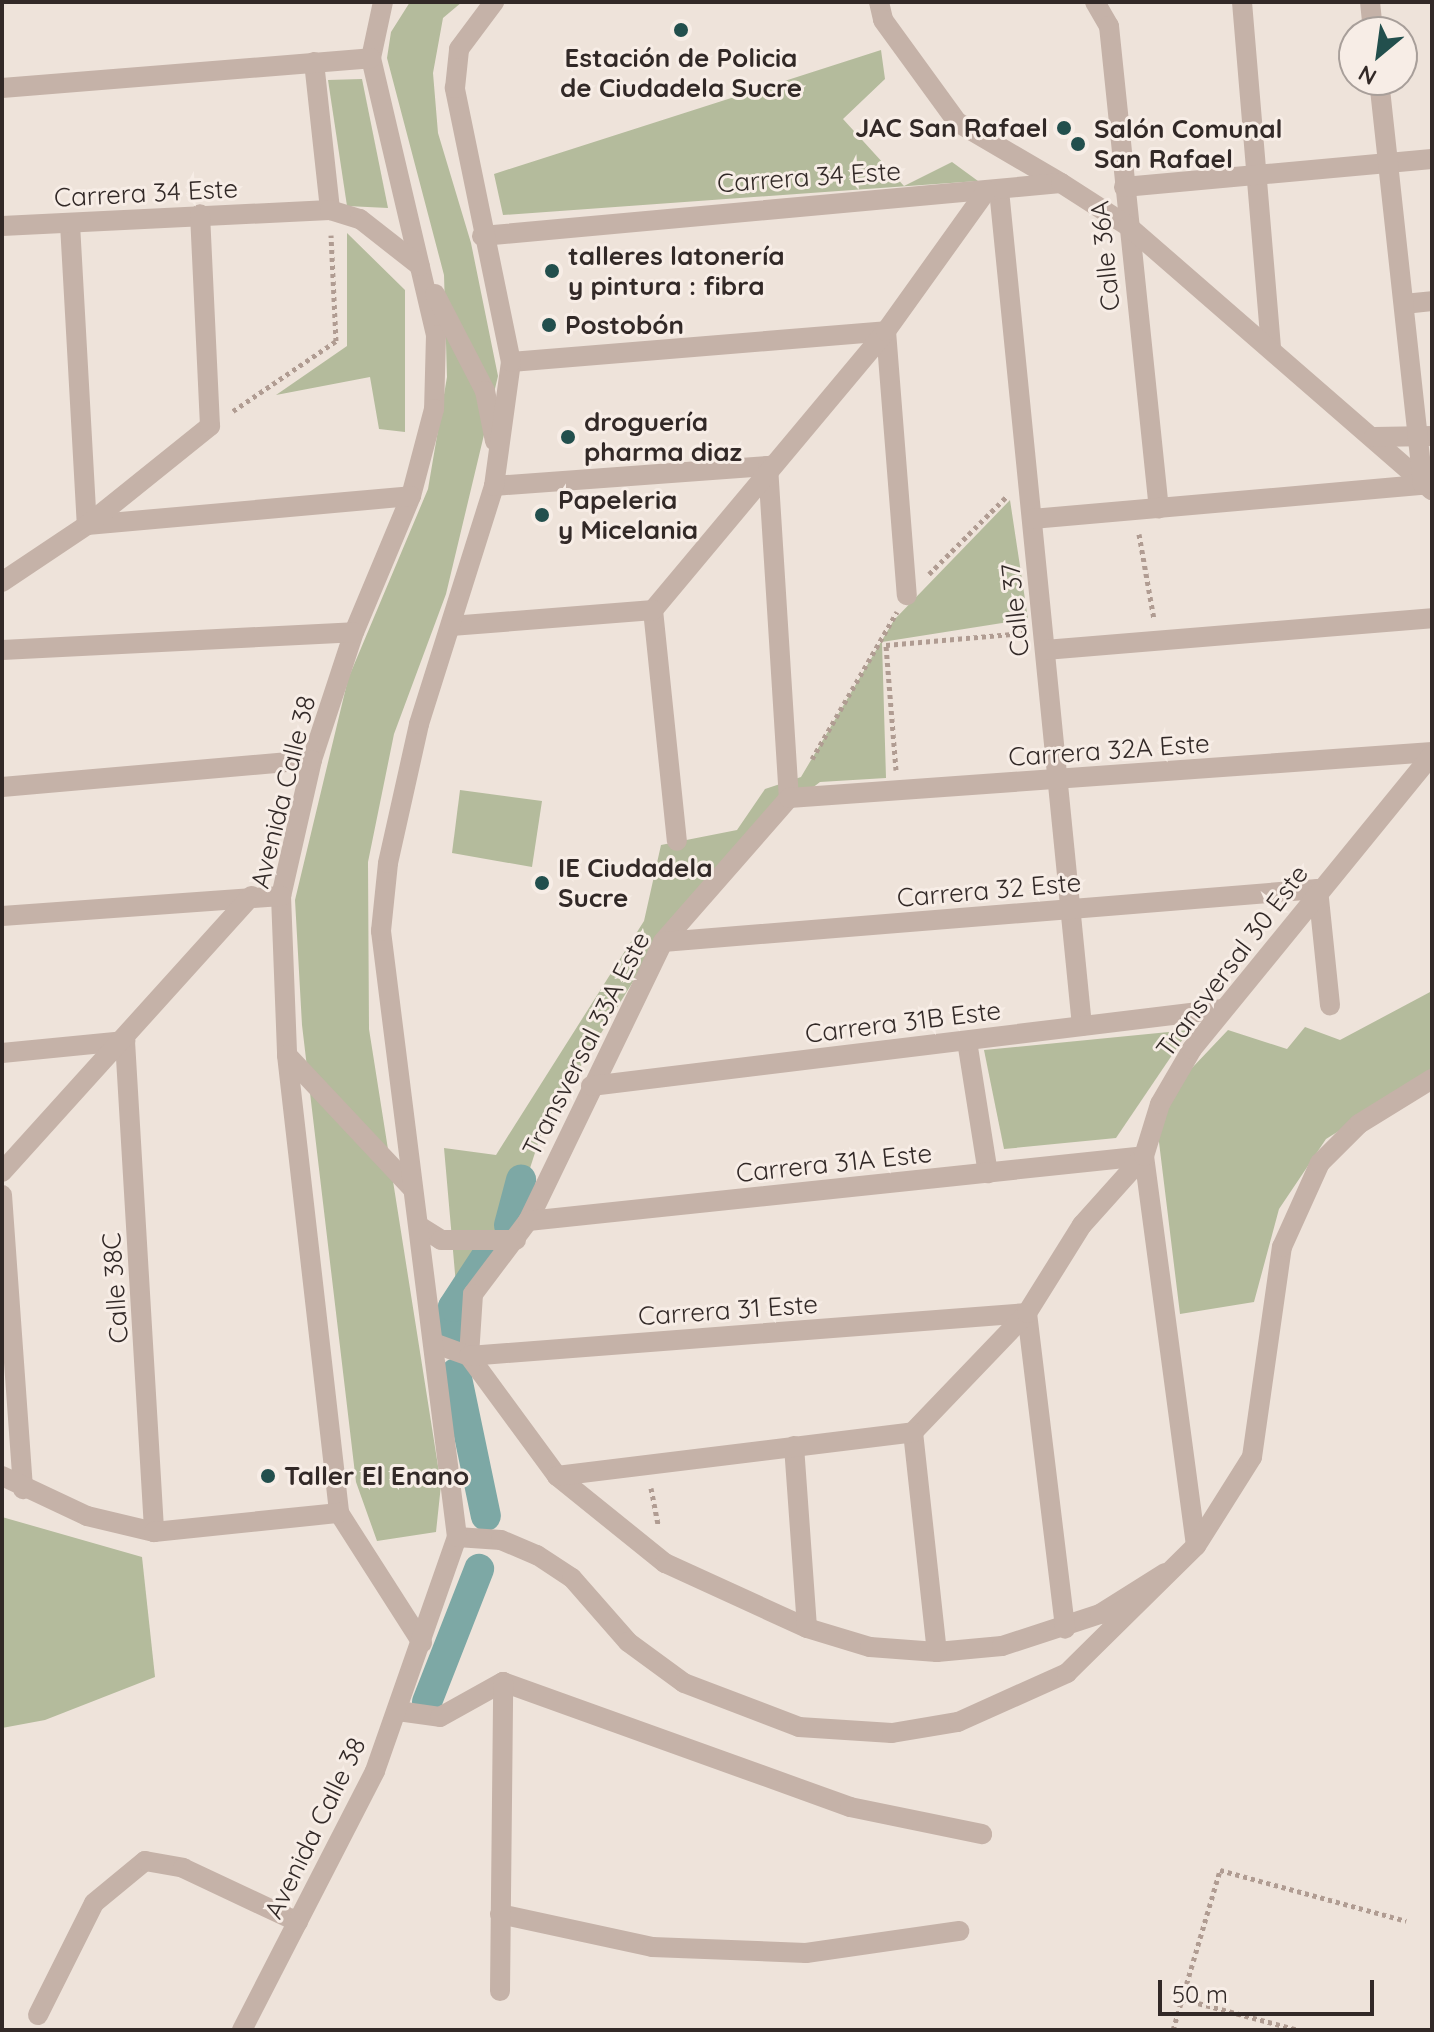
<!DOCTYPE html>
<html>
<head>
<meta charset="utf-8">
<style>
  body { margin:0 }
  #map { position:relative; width:1434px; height:2032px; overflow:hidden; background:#eee3da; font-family:Quicksand,sans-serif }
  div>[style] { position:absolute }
  .green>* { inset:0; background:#b4bb9c }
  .canal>* { height:30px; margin:-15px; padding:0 15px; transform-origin:15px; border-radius:15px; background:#7da8a5 }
  .path>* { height:5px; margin-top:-2.5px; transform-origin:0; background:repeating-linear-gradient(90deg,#b09c92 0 4px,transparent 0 8px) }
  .minor>* { height:20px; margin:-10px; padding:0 10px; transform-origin:10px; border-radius:10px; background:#c5b2a8 }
  .dots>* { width:22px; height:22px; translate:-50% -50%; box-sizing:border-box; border:4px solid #f7ede6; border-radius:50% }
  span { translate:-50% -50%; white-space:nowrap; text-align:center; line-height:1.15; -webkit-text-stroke:6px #f7ede6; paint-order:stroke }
  .poi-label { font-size:26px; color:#322927; font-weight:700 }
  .right { translate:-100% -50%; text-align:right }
  .left { translate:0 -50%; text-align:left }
  .street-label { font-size:26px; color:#322927 }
  .frame { position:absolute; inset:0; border:4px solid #322927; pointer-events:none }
  .north { position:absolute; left:1338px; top:16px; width:80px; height:80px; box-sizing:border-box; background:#f7ede6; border:2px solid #a89f9a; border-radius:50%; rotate:209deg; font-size:22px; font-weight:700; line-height:32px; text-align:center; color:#322927 }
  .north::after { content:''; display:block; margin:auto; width:28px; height:36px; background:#224f4d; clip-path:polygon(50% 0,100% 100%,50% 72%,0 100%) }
  .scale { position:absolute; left:1158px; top:1980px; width:216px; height:36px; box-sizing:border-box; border:4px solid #322927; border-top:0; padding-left:10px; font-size:24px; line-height:28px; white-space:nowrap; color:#322927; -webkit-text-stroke:6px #f7ede6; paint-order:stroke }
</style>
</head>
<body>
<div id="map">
  <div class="green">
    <div style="clip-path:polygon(410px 2px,462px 2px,443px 18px,433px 73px,438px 133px,471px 243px,498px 376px,446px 594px,394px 734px,368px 862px,369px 1029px,441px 1485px,436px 1532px,377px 1541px,356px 1482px,302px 1025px,295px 900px,348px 679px,428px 489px,447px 377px,444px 275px,387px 58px,391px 32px)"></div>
    <div style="clip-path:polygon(881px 50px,885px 79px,843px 119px,904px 186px,952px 162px,978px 181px,503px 215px,494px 174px)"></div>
    <div style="clip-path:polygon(362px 79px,388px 208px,347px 206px,328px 80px)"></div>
    <div style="clip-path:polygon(347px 233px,405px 290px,405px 432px,379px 429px,370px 377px,276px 395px,347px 346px)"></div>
    <div style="clip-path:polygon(1010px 500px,1028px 619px,882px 642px,886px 778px,820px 782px,732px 850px,654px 948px,544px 1125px,520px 1199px,456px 1285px,444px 1148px,496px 1155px,644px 921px,661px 845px,737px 830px,765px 789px,801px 777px,894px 620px)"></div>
    <div style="clip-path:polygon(460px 790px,542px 801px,532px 867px,452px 853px)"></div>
    <div style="clip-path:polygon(1432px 991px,1432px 1073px,1326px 1139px,1279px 1209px,1254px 1302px,1180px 1314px,1158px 1134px,1173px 1088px,1228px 1030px,1287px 1049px,1305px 1027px,1340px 1040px)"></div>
    <div style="clip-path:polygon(1189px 1030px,1116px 1138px,1004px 1149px,984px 1050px)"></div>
    <div style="clip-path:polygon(2px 1517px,142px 1557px,155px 1677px,45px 1720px,2px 1728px)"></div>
  </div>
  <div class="canal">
    <div style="left:509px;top:1225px;width:47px;rotate:-75.1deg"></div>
    <div style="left:450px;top:1333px;width:26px;rotate:-83deg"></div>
    <div style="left:453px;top:1307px;width:59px;rotate:-56.9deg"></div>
    <div style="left:456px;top:1373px;width:146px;rotate:78.2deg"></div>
    <div style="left:427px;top:1702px;width:143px;rotate:-68.6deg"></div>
  </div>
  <div class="path">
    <div style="left:233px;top:411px;width:125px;rotate:-34.2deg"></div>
    <div style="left:336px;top:341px;width:106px;rotate:-92.7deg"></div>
    <div style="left:1139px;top:534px;width:86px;rotate:80deg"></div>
    <div style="left:929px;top:574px;width:110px;rotate:-45deg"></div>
    <div style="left:812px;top:759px;width:170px;rotate:-60deg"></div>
    <div style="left:896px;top:770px;width:125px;rotate:-94.6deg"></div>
    <div style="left:886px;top:645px;width:137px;rotate:-5deg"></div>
    <div style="left:651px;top:1488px;width:38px;rotate:79deg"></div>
    <div style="left:1183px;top:1999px;width:120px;rotate:15deg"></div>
    <div style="left:1173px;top:2030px;width:167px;rotate:-73.6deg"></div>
    <div style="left:1220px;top:1870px;width:193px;rotate:15.3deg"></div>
  </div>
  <div class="minor">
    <div style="left:383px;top:2px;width:57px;rotate:102.1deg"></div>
    <div style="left:371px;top:58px;width:285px;rotate:76.8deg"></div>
    <div style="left:436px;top:335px;width:74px;rotate:91.5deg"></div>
    <div style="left:434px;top:409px;width:90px;rotate:104.8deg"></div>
    <div style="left:411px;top:496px;width:147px;rotate:112.7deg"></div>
    <div style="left:354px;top:632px;width:135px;rotate:108.2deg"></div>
    <div style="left:312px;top:760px;width:139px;rotate:102.8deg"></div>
    <div style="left:281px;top:896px;width:159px;rotate:87.8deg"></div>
    <div style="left:287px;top:1055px;width:461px;rotate:83.5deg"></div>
    <div style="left:339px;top:1513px;width:154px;rotate:57.4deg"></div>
    <div style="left:879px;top:2px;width:18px;rotate:77deg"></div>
    <div style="left:883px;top:20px;width:126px;rotate:54deg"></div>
    <div style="left:957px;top:122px;width:121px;rotate:30.4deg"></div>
    <div style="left:1095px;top:2px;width:28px;rotate:60deg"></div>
    <div style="left:1109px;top:26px;width:485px;rotate:84.1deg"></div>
    <div style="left:1242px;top:2px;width:348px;rotate:85.2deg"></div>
    <div style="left:1370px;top:2px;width:30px;rotate:84deg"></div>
    <div style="left:314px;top:62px;width:149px;rotate:83.8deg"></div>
    <div style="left:2px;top:88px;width:370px;rotate:-4.6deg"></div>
    <div style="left:1124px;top:187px;width:309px;rotate:-5.2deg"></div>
    <div style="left:999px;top:190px;width:840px;rotate:84.33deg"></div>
    <div style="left:70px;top:224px;width:301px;rotate:86.8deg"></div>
    <div style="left:87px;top:525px;width:325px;rotate:-5.1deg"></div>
    <div style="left:2px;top:226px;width:328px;rotate:-2.8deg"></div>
    <div style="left:330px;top:210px;width:31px;rotate:17deg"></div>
    <div style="left:360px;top:219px;width:76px;rotate:38.1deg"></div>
    <div style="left:482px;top:236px;width:581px;rotate:-5.23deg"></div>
    <div style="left:1061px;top:183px;width:80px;rotate:32.7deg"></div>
    <div style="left:1128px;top:226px;width:403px;rotate:41deg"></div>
    <div style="left:435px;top:294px;width:109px;rotate:62.7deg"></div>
    <div style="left:485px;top:391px;width:51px;rotate:78.7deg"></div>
    <div style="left:1404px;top:304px;width:28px;rotate:-6deg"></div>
    <div style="left:511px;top:362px;width:376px;rotate:-4.7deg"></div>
    <div style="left:886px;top:331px;width:265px;rotate:85.5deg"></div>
    <div style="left:1374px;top:437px;width:58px;rotate:-1deg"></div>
    <div style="left:494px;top:486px;width:275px;rotate:-4.2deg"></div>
    <div style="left:768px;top:466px;width:333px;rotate:86.4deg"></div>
    <div style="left:1032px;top:519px;width:392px;rotate:-5deg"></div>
    <div style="left:1423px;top:485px;width:407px;rotate:-96.2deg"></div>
    <div style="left:2px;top:582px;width:102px;rotate:-33.8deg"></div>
    <div style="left:87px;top:525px;width:158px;rotate:-38.8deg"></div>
    <div style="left:210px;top:426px;width:212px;rotate:-92.7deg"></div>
    <div style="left:653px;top:610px;width:363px;rotate:-50.1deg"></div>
    <div style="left:886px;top:331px;width:173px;rotate:-54.4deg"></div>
    <div style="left:653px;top:610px;width:232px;rotate:84.1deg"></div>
    <div style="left:451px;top:626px;width:203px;rotate:-4.5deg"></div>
    <div style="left:2px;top:650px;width:352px;rotate:-2.9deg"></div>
    <div style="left:1045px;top:650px;width:388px;rotate:-4.7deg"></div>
    <div style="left:2px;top:787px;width:311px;rotate:-5deg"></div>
    <div style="left:789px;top:798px;width:191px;rotate:131.2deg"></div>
    <div style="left:663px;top:942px;width:310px;rotate:115.8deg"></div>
    <div style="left:528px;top:1221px;width:91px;rotate:127deg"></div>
    <div style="left:473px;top:1294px;width:62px;rotate:93.7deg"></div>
    <div style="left:469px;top:1356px;width:149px;rotate:53.7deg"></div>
    <div style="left:557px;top:1476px;width:139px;rotate:38.9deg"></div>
    <div style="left:665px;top:1563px;width:156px;rotate:24.6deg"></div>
    <div style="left:807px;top:1628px;width:66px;rotate:16.8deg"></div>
    <div style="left:870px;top:1647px;width:67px;rotate:4.3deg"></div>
    <div style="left:937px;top:1652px;width:65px;rotate:-5.3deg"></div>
    <div style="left:1002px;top:1646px;width:103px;rotate:-18.1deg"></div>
    <div style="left:1100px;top:1614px;width:77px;rotate:-32.2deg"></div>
    <div style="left:789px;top:798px;width:645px;rotate:-4.09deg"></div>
    <div style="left:2px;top:916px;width:280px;rotate:-4.1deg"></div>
    <div style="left:663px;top:942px;width:657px;rotate:-4.63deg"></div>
    <div style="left:1318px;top:889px;width:117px;rotate:84.1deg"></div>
    <div style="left:967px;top:1041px;width:134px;rotate:81deg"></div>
    <div style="left:2px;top:1053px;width:124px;rotate:-5.6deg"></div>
    <div style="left:125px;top:1041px;width:492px;rotate:86.6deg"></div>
    <div style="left:287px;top:1055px;width:184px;rotate:46.8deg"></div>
    <div style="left:591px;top:1086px;width:637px;rotate:-6.95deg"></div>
    <div style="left:1144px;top:1156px;width:393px;rotate:82.4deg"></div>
    <div style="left:2px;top:1172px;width:372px;rotate:-47.9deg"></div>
    <div style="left:2px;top:1195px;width:295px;rotate:85.9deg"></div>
    <div style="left:528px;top:1221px;width:619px;rotate:-6.02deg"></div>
    <div style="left:419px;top:1226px;width:26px;rotate:32deg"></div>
    <div style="left:441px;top:1240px;width:75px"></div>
    <div style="left:436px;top:1344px;width:35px;rotate:20deg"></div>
    <div style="left:469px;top:1356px;width:560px;rotate:-4.41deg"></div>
    <div style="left:1027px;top:1313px;width:318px;rotate:83.1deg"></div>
    <div style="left:913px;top:1432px;width:165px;rotate:-46.2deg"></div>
    <div style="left:1027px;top:1313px;width:104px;rotate:-58deg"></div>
    <div style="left:1082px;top:1225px;width:93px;rotate:-48.1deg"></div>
    <div style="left:1144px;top:1156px;width:54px;rotate:-72.9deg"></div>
    <div style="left:1160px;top:1104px;width:64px;rotate:-59.8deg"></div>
    <div style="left:1192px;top:1049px;width:380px;rotate:-50.8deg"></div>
    <div style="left:913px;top:1432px;width:221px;rotate:83.8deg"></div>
    <div style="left:794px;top:1446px;width:182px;rotate:85.9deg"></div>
    <div style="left:2px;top:1476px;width:94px;rotate:25.2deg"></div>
    <div style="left:87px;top:1516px;width:69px;rotate:13.4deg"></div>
    <div style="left:154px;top:1532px;width:186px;rotate:-5.9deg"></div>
    <div style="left:557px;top:1476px;width:359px;rotate:-7deg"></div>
    <div style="left:457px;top:1537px;width:44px;rotate:3.9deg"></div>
    <div style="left:501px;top:1540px;width:39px;rotate:23deg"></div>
    <div style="left:537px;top:1555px;width:42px;rotate:33.3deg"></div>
    <div style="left:572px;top:1578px;width:85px;rotate:48.8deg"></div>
    <div style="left:628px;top:1642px;width:69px;rotate:36.2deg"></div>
    <div style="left:684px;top:1683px;width:123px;rotate:20.9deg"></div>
    <div style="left:799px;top:1727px;width:93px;rotate:3.7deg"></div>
    <div style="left:892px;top:1733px;width:67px;rotate:-9.5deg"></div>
    <div style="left:958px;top:1722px;width:120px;rotate:-24.2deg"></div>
    <div style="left:1067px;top:1673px;width:181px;rotate:-44.6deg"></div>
    <div style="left:1196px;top:1546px;width:105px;rotate:-57.8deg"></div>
    <div style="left:1252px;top:1457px;width:212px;rotate:-81.9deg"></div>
    <div style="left:1282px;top:1247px;width:92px;rotate:-65.7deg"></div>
    <div style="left:1320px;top:1163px;width:55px;rotate:-45deg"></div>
    <div style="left:1359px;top:1124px;width:86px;rotate:-31.7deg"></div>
    <div style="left:398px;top:1711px;width:42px;rotate:8.1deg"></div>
    <div style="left:440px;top:1717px;width:72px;rotate:-29.1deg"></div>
    <div style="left:503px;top:1682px;width:369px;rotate:19.8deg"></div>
    <div style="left:850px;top:1807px;width:135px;rotate:11.6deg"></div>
    <div style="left:500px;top:1914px;width:156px;rotate:12.2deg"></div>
    <div style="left:652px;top:1947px;width:154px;rotate:2.2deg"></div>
    <div style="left:806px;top:1953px;width:155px;rotate:-8.2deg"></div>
    <div style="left:500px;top:1991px;width:309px;rotate:-89.4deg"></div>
    <div style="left:38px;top:2015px;width:125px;rotate:-63.4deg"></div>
    <div style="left:94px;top:1903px;width:66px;rotate:-39.5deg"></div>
    <div style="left:145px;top:1861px;width:39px;rotate:10deg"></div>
    <div style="left:183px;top:1868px;width:127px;rotate:25.2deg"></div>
    <div style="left:242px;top:2030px;width:291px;rotate:-62.8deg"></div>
    <div style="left:375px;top:1771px;width:248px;rotate:-70.7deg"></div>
    <div style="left:457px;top:1537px;width:611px;rotate:-97.15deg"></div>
    <div style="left:381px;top:931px;width:68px;rotate:-84.1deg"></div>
    <div style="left:388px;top:863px;width:142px;rotate:-77.4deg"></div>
    <div style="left:419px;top:724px;width:250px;rotate:-72.5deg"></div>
    <div style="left:494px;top:486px;width:125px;rotate:-82.2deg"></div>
    <div style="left:511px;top:362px;width:280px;rotate:-101.6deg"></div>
    <div style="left:455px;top:88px;width:39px;rotate:-84deg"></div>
    <div style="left:459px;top:49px;width:59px;rotate:-53.3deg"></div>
  </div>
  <div class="dots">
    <div style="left:681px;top:30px;background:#224f4d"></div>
    <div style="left:1064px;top:128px;background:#224f4d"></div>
    <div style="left:1078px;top:144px;background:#224f4d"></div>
    <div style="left:552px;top:271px;background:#224f4d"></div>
    <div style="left:549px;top:325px;background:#224f4d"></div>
    <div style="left:568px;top:437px;background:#224f4d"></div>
    <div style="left:542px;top:515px;background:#224f4d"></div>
    <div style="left:542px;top:883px;background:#224f4d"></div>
    <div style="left:268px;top:1476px;background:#224f4d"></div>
  </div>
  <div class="poi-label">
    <span style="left:681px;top:73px">Estación de Policia<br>de Ciudadela Sucre</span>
    <span class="right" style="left:1048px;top:128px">JAC San Rafael</span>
    <span class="left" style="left:1094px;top:144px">Salón Comunal<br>San Rafael</span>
    <span class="left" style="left:568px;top:271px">talleres latonería<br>y pintura : fibra</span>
    <span class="left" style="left:565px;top:325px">Postobón</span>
    <span class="left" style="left:584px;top:437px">droguería<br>pharma diaz</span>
    <span class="left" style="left:558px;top:515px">Papeleria<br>y Micelania</span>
    <span class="left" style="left:558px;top:883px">IE Ciudadela<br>Sucre</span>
    <span class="left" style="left:284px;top:1476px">Taller El Enano</span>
  </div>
  <div class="street-label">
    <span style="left:809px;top:177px;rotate:-4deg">Carrera 34 Este</span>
    <span style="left:146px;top:193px;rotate:-3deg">Carrera 34 Este</span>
    <span style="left:1105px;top:256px;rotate:-96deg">Calle 36A</span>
    <span style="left:1015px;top:610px;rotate:-96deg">Calle 37</span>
    <span style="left:1109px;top:750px;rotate:-4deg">Carrera 32A Este</span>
    <span style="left:283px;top:792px;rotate:-76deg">Avenida Calle 38</span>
    <span style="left:989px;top:890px;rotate:-5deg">Carrera 32 Este</span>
    <span style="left:1232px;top:961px;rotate:-53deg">Transversal 30 Este</span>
    <span style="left:903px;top:1022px;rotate:-7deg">Carrera 31B Este</span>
    <span style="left:586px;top:1044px;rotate:-63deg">Transversal 33A Este</span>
    <span style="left:834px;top:1163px;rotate:-6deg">Carrera 31A Este</span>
    <span style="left:115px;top:1288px;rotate:-94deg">Calle 38C</span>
    <span style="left:728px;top:1310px;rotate:-4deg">Carrera 31 Este</span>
    <span style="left:315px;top:1828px;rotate:-64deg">Avenida Calle 38</span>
  </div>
  <div class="frame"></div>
  <div class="north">N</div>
  <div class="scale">50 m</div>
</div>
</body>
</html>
